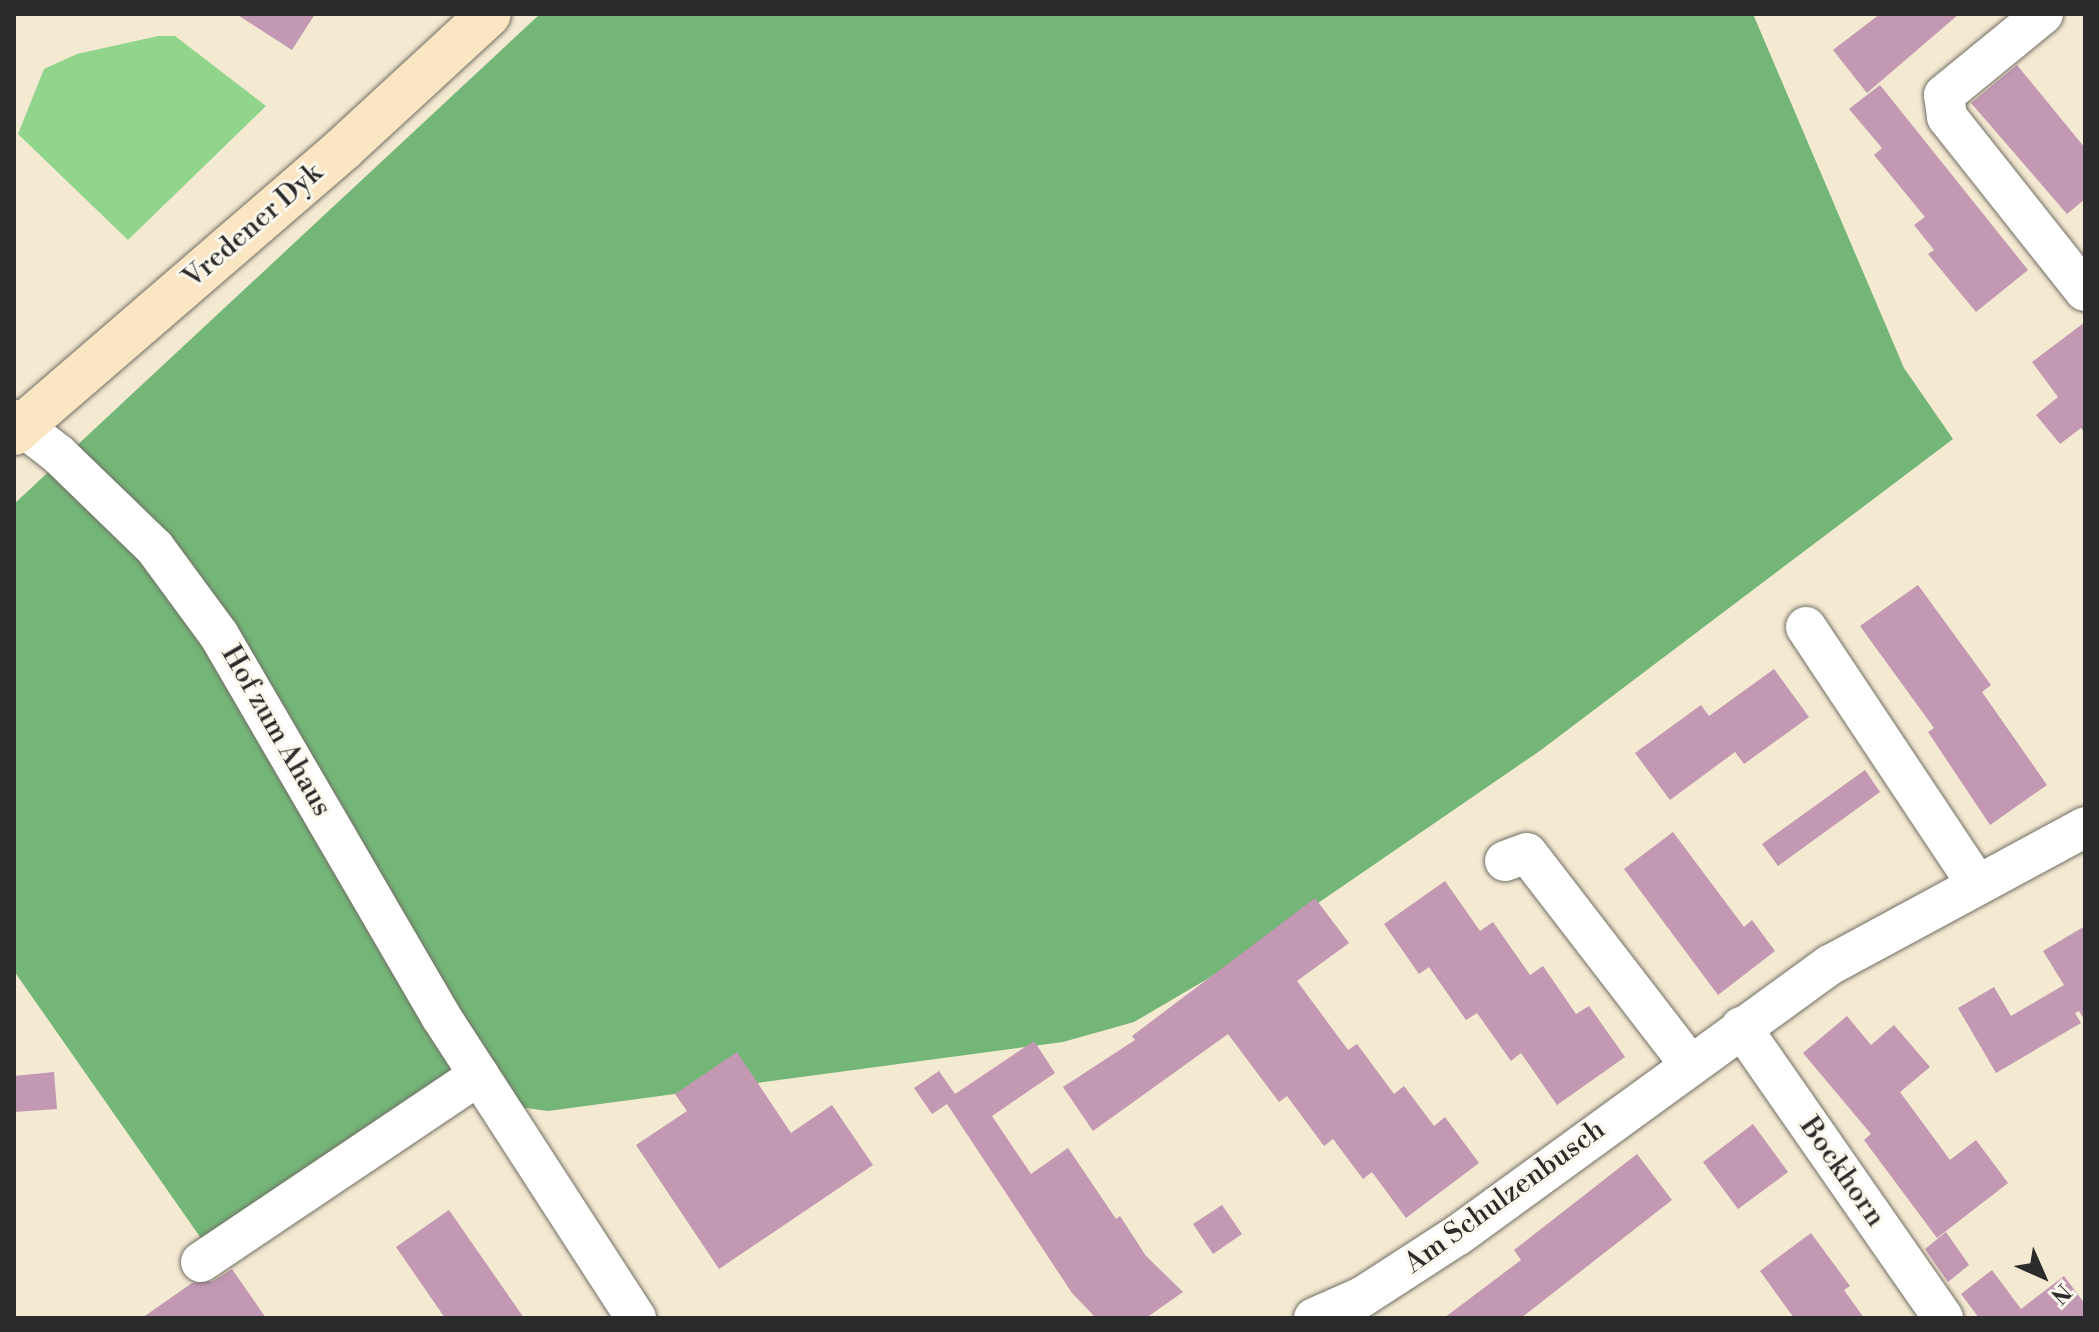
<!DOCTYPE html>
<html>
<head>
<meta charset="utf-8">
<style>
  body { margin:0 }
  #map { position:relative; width:2099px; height:1332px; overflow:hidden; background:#f4e9d1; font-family:"Libre Bodoni",serif }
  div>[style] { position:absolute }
  .green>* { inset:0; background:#91d58d }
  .forest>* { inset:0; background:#74b678 }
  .building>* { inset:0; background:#c298b3 }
  .roads { filter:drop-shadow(0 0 2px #716e65) drop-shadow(0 0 2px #716e65) }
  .street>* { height:40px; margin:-20px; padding:0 20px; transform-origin:20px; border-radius:20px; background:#fff }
  .secondary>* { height:44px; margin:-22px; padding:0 22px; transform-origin:22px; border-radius:22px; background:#fbe6c3 }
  span { translate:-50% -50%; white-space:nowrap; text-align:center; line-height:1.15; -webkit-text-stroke:6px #fbf7ec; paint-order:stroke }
  .street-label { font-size:28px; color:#2b2b2b }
  .frame { position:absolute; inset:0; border:16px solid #2b2b2b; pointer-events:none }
  .north { position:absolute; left:2003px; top:1236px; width:80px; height:80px; -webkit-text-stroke:6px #fbf7ec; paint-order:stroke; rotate:135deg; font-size:22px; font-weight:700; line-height:32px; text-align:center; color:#2b2b2b }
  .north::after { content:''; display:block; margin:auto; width:28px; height:36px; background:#2b2b2b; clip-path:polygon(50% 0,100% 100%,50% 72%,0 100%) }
</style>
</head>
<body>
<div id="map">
  <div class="green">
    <div style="clip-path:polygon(158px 36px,175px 36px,266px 106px,128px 240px,18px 134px,44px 69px,77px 54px)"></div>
  </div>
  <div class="forest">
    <div style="clip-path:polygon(540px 14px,1753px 14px,1904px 368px,1953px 439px,1541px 750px,1209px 978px,1134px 1022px,1063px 1042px,548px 1111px,459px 1099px,205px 1244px,14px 971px,14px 504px)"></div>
  </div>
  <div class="building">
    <div style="clip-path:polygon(236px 14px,315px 14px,292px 50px)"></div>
    <div style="clip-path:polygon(1880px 14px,1959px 14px,1867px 93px,1833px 50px)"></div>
    <div style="clip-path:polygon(2017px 65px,2085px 148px,2085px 199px,2067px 214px,1971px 103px)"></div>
    <div style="clip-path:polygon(1880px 85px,2028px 270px,1976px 312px,1928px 254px,1934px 250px,1914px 225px,1925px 217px,1874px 155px,1882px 148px,1849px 109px)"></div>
    <div style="clip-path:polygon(2085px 322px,2085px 433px,2081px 428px,2060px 444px,2036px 415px,2058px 397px,2032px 362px)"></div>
    <div style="clip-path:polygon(1918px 585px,1991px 685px,1982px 692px,2047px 785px,1990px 825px,1928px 732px,1934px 728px,1860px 626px)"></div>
    <div style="clip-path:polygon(1774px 669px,1809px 717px,1744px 764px,1735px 752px,1670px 800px,1635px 753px,1701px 705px,1709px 716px)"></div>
    <div style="clip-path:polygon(1865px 770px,1880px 792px,1778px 866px,1762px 844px)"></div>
    <div style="clip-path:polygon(1673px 832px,1744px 927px,1752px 920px,1775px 951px,1718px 995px,1624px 869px)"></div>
    <div style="clip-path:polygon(1445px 881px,1480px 931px,1493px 922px,1530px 975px,1543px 966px,1576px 1014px,1589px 1006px,1625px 1057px,1557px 1105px,1521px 1053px,1511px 1061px,1477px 1013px,1466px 1020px,1429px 967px,1419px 974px,1384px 924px)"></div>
    <div style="clip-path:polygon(1315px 898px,1349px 943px,1297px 981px,1348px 1050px,1357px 1044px,1394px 1094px,1404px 1086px,1434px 1126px,1445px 1117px,1479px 1163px,1406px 1218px,1372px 1172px,1363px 1179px,1333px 1139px,1324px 1146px,1287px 1096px,1279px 1102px,1228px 1034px,1093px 1131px,1063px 1087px,1135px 1040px,1132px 1036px)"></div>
    <div style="clip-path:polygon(2085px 926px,2085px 1021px,2079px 1011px,2075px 1013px,2081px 1023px,1996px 1073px,1958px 1008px,1994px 987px,2011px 1016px,2064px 985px,2043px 951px)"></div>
    <div style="clip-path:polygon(1847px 1016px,1871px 1045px,1894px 1025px,1930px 1067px,1900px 1092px,1950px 1160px,1976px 1140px,2008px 1183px,1937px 1238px,1864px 1140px,1871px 1134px,1803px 1053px)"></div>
    <div style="clip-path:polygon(1034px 1041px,1055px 1073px,992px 1116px,1031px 1174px,1068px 1148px,1116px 1219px,1120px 1216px,1146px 1256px,1183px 1292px,1146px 1318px,1096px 1318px,1072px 1293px,947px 1104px,932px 1114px,914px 1088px,939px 1071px,955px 1094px)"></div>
    <div style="clip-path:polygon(737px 1052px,791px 1133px,832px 1105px,873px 1165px,719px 1269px,636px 1145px,687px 1111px,675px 1094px)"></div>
    <div style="clip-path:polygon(54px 1072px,57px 1109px,14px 1112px,14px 1076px)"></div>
    <div style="clip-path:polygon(1753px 1124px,1788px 1172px,1738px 1209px,1703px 1162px)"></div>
    <div style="clip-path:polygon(1637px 1154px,1672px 1200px,1521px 1318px,1444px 1318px,1521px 1260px,1514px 1250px)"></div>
    <div style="clip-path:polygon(1222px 1205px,1242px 1234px,1213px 1254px,1193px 1224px)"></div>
    <div style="clip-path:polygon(449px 1210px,524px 1318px,445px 1318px,396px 1247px)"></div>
    <div style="clip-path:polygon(1946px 1232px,1969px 1265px,1948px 1282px,1925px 1249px)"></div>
    <div style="clip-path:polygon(1811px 1233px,1850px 1286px,1844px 1290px,1864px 1318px,1794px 1318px,1760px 1271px)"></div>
    <div style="clip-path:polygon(232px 1269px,266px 1318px,142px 1318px,192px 1283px,213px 1281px)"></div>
    <div style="clip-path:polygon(1992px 1270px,2021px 1309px,2064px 1276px,2085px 1304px,2085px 1318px,1979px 1318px,1961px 1294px)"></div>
  </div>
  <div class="roads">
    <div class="street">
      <div style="left:2043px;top:14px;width:128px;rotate:140.7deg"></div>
      <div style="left:1944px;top:95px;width:22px;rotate:82deg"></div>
      <div style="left:1947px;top:117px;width:222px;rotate:51.6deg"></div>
      <div style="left:14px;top:420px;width:56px;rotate:37.7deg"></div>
      <div style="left:58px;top:454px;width:135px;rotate:44.1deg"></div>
      <div style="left:155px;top:548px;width:108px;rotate:53.7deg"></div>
      <div style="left:219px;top:635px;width:440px;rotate:59.8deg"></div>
      <div style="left:440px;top:1015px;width:361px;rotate:57.1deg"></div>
      <div style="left:1806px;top:627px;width:307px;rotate:56.4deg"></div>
      <div style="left:1505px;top:861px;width:23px;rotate:-20deg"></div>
      <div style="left:1527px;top:853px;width:265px;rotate:52.4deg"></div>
      <div style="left:1741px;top:1027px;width:354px;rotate:55.2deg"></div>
      <div style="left:201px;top:1262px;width:335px;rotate:-33.9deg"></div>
      <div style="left:1314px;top:1318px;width:52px;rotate:-23.6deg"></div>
      <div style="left:1362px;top:1297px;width:114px;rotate:-32.9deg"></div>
      <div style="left:1458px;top:1235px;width:460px;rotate:-36deg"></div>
      <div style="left:1830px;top:965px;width:290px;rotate:-28.4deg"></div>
    </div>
    <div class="secondary">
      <div style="left:14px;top:433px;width:436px;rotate:-40.8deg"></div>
      <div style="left:344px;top:148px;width:197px;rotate:-42.7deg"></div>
    </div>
  </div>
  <div class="street-label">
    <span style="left:253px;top:226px;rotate:-41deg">Vredener Dyk</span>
    <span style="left:276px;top:731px;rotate:60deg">Hof zum Ahaus</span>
    <span style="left:1842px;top:1172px;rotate:55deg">Bockhorn</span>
    <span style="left:1505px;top:1197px;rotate:-36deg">Am Schulzenbusch</span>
  </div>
  <div class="frame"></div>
  <div class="north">N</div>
</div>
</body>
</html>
